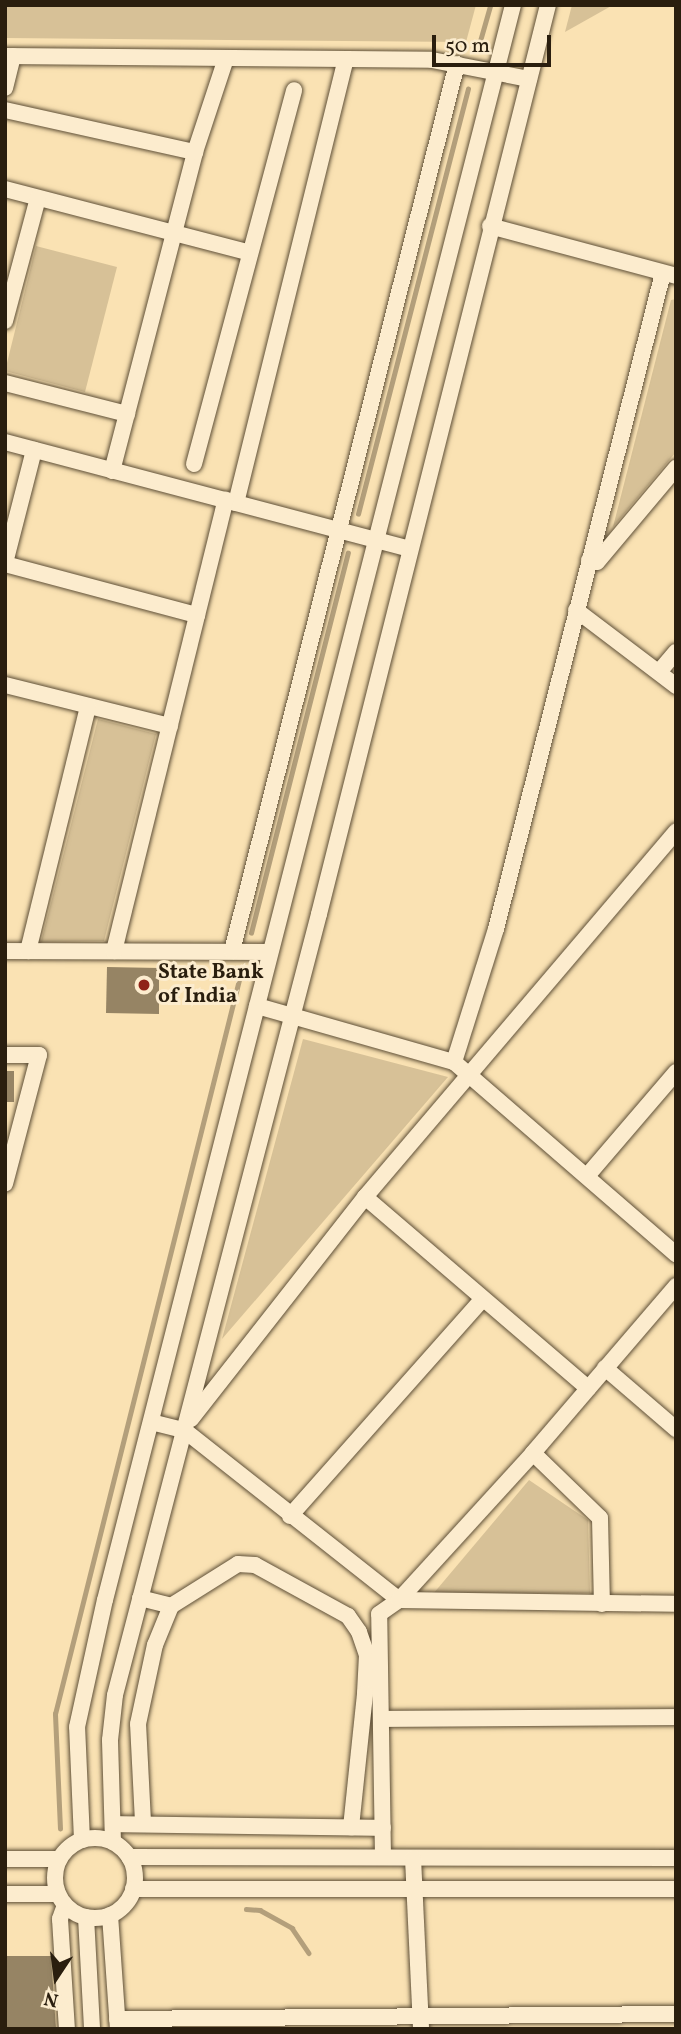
<!DOCTYPE html>
<html>
<head>
<meta charset="utf-8">
<style>
  body { margin:0 }
  #map { position:relative; width:681px; height:2034px; overflow:hidden; background:#fae2b3; font-family:Vollkorn,serif }
  div>[style] { position:absolute }
  .green>* { inset:0; background:#d7c197 }
  .stream>* { height:4.5px; margin:-2.25px; padding:0 2.25px; transform-origin:2.25px; border-radius:2.25px; background:#b39f7b }
  .building>* { inset:0; background:#968464 }
  .roads { filter:drop-shadow(0 0 2px #5e4f37) drop-shadow(0 0 2px #5e4f37) }
  .minor>* { height:16px; margin:-8px; padding:0 8px; transform-origin:8px; border-radius:8px; background:#fcecce }
  .minor>.ring { margin:-8px; padding:0; box-sizing:content-box; background:none; border:16px solid #fcecce; border-radius:50% }
  .dots>* { width:19px; height:19px; translate:-50% -50%; box-sizing:border-box; border:4px solid #fcecce; border-radius:50% }
  span { translate:-50% -50%; white-space:nowrap; text-align:center; line-height:1.15; -webkit-text-stroke:6px #fcecce; paint-order:stroke }
  .poi-label { font-size:21px; color:#2a1e0e; font-weight:700 }
  .left { translate:0 -50%; text-align:left }
  .frame { position:absolute; inset:0; border:7px solid #2a1e0e; pointer-events:none }
  .north { position:absolute; left:21px; top:1943px; width:70px; height:70px; -webkit-text-stroke:5px #fcecce; paint-order:stroke; rotate:193deg; font-size:19px; font-weight:700; line-height:28px; text-align:center; color:#2a1e0e }
  .north::after { content:''; display:block; margin:auto; width:24px; height:32px; background:#2a1e0e; clip-path:polygon(50% 0,100% 100%,50% 72%,0 100%) }
  .scale { position:absolute; left:432px; top:35px; width:119px; height:32px; box-sizing:border-box; border:4px solid #2a1e0e; border-top:0; padding-left:9px; font-size:21px; line-height:24px; white-space:nowrap; color:#2a1e0e; -webkit-text-stroke:5px #fcecce; paint-order:stroke }
</style>
</head>
<body>
<div id="map">
  <div class="green">
    <div style="clip-path:polygon(5px 5px,476px 5px,466px 42px,5px 38px)"></div>
    <div style="clip-path:polygon(572px 5px,613px 5px,565px 32px)"></div>
    <div style="clip-path:polygon(36px 246px,117px 267px,85px 392px,5px 371px)"></div>
    <div style="clip-path:polygon(676px 299px,676px 452px,613px 527px,671px 300px)"></div>
    <div style="clip-path:polygon(98px 719px,156px 734px,104px 941px,41px 942px)"></div>
    <div style="clip-path:polygon(303px 1039px,448px 1077px,222px 1339px)"></div>
    <div style="clip-path:polygon(529px 1480px,588px 1520px,590px 1593px,433px 1594px)"></div>
  </div>
  <div class="stream">
    <div style="left:480px;top:41px;width:37px;rotate:-74deg"></div>
    <div style="left:358px;top:514px;width:439px;rotate:-75.5deg"></div>
    <div style="left:251px;top:933px;width:392px;rotate:-75.7deg"></div>
    <div style="left:60px;top:1829px;width:115px;rotate:-92.5deg"></div>
    <div style="left:55px;top:1714px;width:765px;rotate:-75.93deg"></div>
    <div style="left:246px;top:1909px;width:14px;rotate:4deg"></div>
    <div style="left:260px;top:1910px;width:37px;rotate:29deg"></div>
    <div style="left:292px;top:1928px;width:30px;rotate:56deg"></div>
  </div>
  <div class="building">
    <div style="clip-path:polygon(107px 967px,159px 968px,159px 1014px,106px 1013px)"></div>
    <div style="clip-path:polygon(5px 1071px,14px 1071px,14px 1102px,5px 1102px)"></div>
    <div style="clip-path:polygon(5px 1956px,51px 1956px,56px 2029px,5px 2029px)"></div>
  </div>
  <div class="roads">
    <div class="minor">
      <div style="left:5px;top:56px;width:427px;rotate:0.5deg"></div>
      <div style="left:432px;top:60px;width:99px;rotate:11.1deg"></div>
      <div style="left:5px;top:88px;width:33px;rotate:-76deg"></div>
      <div style="left:5px;top:110px;width:195px;rotate:12.5deg"></div>
      <div style="left:5px;top:189px;width:253px;rotate:14.6deg"></div>
      <div style="left:490px;top:226px;width:193px;rotate:15deg"></div>
      <div style="left:5px;top:321px;width:127px;rotate:-75deg"></div>
      <div style="left:5px;top:383px;width:126px;rotate:14.3deg"></div>
      <div style="left:5px;top:442px;width:418px;rotate:14.8deg"></div>
      <div style="left:194px;top:464px;width:387px;rotate:-75deg"></div>
      <div style="left:112px;top:471px;width:330px;rotate:-75.4deg"></div>
      <div style="left:195px;top:152px;width:99px;rotate:-71.7deg"></div>
      <div style="left:236px;top:503px;width:456px;rotate:-76.1deg"></div>
      <div style="left:589px;top:560px;width:8px;rotate:14deg"></div>
      <div style="left:597px;top:562px;width:123px;rotate:-50deg"></div>
      <div style="left:5px;top:563px;width:117px;rotate:-75.6deg"></div>
      <div style="left:5px;top:564px;width:199px;rotate:14.9deg"></div>
      <div style="left:576px;top:610px;width:126px;rotate:37.2deg"></div>
      <div style="left:659px;top:672px;width:26px;rotate:-50deg"></div>
      <div style="left:5px;top:685px;width:170px;rotate:14deg"></div>
      <div style="left:5px;top:951px;width:265px;rotate:0.2deg"></div>
      <div style="left:28px;top:951px;width:252px;rotate:-76.2deg"></div>
      <div style="left:114px;top:951px;width:465px;rotate:-76.1deg"></div>
      <div style="left:232px;top:951px;width:915px;rotate:-75.77deg"></div>
      <div style="left:257px;top:1006px;width:205px;rotate:15.9deg"></div>
      <div style="left:454px;top:1062px;width:294px;rotate:40.9deg"></div>
      <div style="left:5px;top:1055px;width:34px"></div>
      <div style="left:39px;top:1055px;width:133px;rotate:104.8deg"></div>
      <div style="left:454px;top:1062px;width:139px;rotate:-72.5deg"></div>
      <div style="left:496px;top:929px;width:677px;rotate:-75.72deg"></div>
      <div style="left:587px;top:1176px;width:137px;rotate:-49.4deg"></div>
      <div style="left:365px;top:1197px;width:294px;rotate:40.6deg"></div>
      <div style="left:605px;top:1368px;width:94px;rotate:40.7deg"></div>
      <div style="left:191px;top:1419px;width:282px;rotate:-51.9deg"></div>
      <div style="left:365px;top:1197px;width:480px;rotate:-49.6deg"></div>
      <div style="left:151px;top:1422px;width:34px;rotate:14deg"></div>
      <div style="left:184px;top:1430px;width:274px;rotate:38.3deg"></div>
      <div style="left:399px;top:1600px;width:277px;rotate:0.8deg"></div>
      <div style="left:533px;top:1453px;width:93px;rotate:44.1deg"></div>
      <div style="left:600px;top:1518px;width:86px;rotate:88.7deg"></div>
      <div style="left:290px;top:1516px;width:290px;rotate:-48.4deg"></div>
      <div style="left:140px;top:1598px;width:32px;rotate:14deg"></div>
      <div style="left:381px;top:1719px;width:295px;rotate:-0.4deg"></div>
      <div style="left:143px;top:1822px;width:98px;rotate:-92.9deg"></div>
      <div style="left:138px;top:1724px;width:81px;rotate:-77.9deg"></div>
      <div style="left:155px;top:1645px;width:42px;rotate:-67.7deg"></div>
      <div style="left:171px;top:1606px;width:79px;rotate:-32.1deg"></div>
      <div style="left:238px;top:1564px;width:17px;rotate:3deg"></div>
      <div style="left:255px;top:1565px;width:106px;rotate:28.7deg"></div>
      <div style="left:348px;top:1616px;width:19px;rotate:55deg"></div>
      <div style="left:359px;top:1632px;width:24px;rotate:71deg"></div>
      <div style="left:367px;top:1655px;width:39px;rotate:93deg"></div>
      <div style="left:365px;top:1694px;width:134px;rotate:96deg"></div>
      <div style="left:113px;top:1824px;width:270px;rotate:0.8deg"></div>
      <div class="ring" style="left:55px;top:1838px;width:64px;height:64px"></div>
      <div style="left:82px;top:1840px;width:113px;rotate:-92.5deg"></div>
      <div style="left:77px;top:1727px;width:130px;rotate:-77.6deg"></div>
      <div style="left:105px;top:1600px;width:1646px;rotate:-75.65deg"></div>
      <div style="left:113px;top:1842px;width:102px;rotate:-91.7deg"></div>
      <div style="left:110px;top:1740px;width:45px;rotate:-83.7deg"></div>
      <div style="left:115px;top:1695px;width:807px;rotate:-75.36deg"></div>
      <div style="left:319px;top:914px;width:937px;rotate:-75.86deg"></div>
      <div style="left:129px;top:1857px;width:547px;rotate:0.1deg"></div>
      <div style="left:383px;top:1857px;width:243px;rotate:-90.9deg"></div>
      <div style="left:379px;top:1614px;width:24px;rotate:-35deg"></div>
      <div style="left:399px;top:1600px;width:199px;rotate:-47.6deg"></div>
      <div style="left:533px;top:1453px;width:220px;rotate:-49.4deg"></div>
      <div style="left:413px;top:1858px;width:171px;rotate:87.3deg"></div>
      <div style="left:5px;top:1859px;width:53px"></div>
      <div style="left:133px;top:1889px;width:543px"></div>
      <div style="left:5px;top:1894px;width:53px"></div>
      <div style="left:65px;top:1905px;width:15px;rotate:110deg"></div>
      <div style="left:60px;top:1919px;width:110px;rotate:86.4deg"></div>
      <div style="left:110px;top:1915px;width:113px;rotate:86deg"></div>
      <div style="left:86px;top:1917px;width:112px;rotate:86.9deg"></div>
      <div style="left:117px;top:2019px;width:559px;rotate:-0.51deg"></div>
    </div>
  </div>
  <div class="dots">
    <div style="left:144px;top:985px;background:#8f2418"></div>
  </div>
  <div class="poi-label">
    <span class="left" style="left:158px;top:985px">State Bank<br>of India</span>
  </div>
  <div class="frame"></div>
  <div class="north">N</div>
  <div class="scale">50 m</div>
</div>
</body>
</html>
